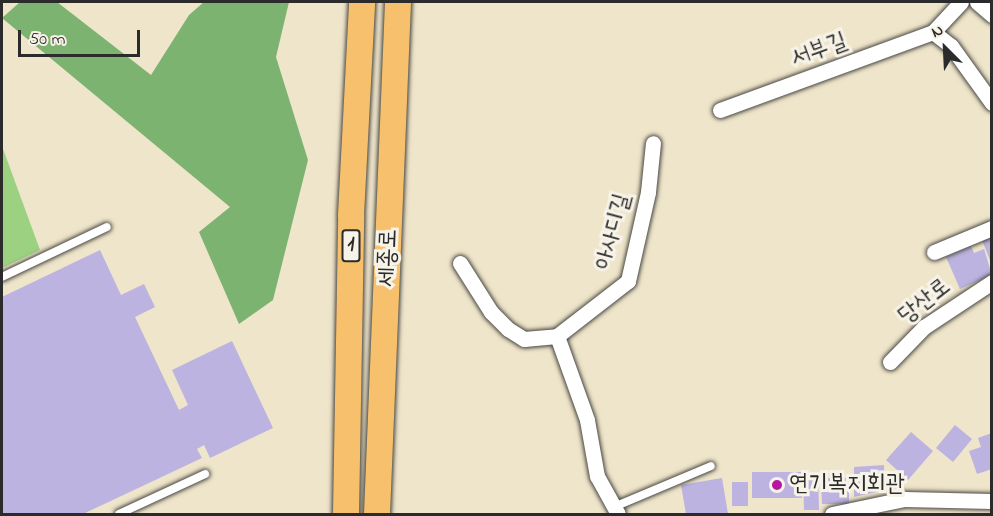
<!DOCTYPE html>
<html>
<head>
<meta charset="utf-8">
<style>
  body { margin:0 }
  #map { position:relative; width:993px; height:516px; overflow:hidden; background:#efe5ca; font-family:"Indie Flower","Poor Story",sans-serif }
  div>[style] { position:absolute }
  .green>* { inset:0; background:#9cd182 }
  .forest>* { inset:0; background:#7db370 }
  .building>* { inset:0; background:#bcb3e0 }
  .roads { filter:drop-shadow(0 0 2px #484743) drop-shadow(0 0 2px #484743) }
  .lane>* { height:8px; margin:-4px; padding:0 4px; transform-origin:4px; border-radius:4px; background:#fff }
  .street>* { height:15px; margin:-7.5px; padding:0 7.5px; transform-origin:7.5px; border-radius:7.5px; background:#fff }
  .highway>* { height:26px; margin:-13px; padding:0 13px; transform-origin:13px; border-radius:13px; background:#f7c06c }
  .dots>* { width:16px; height:16px; translate:-50% -50%; box-sizing:border-box; border:3px solid #f7f3e8; border-radius:50% }
  span { translate:-50% -50%; white-space:nowrap; text-align:center; line-height:1.15; -webkit-text-stroke:6px #f7f3e8; paint-order:stroke }
  .shield-label span { padding:2px 4px; background:#f7f3e8; border:2px solid; border-radius:4px; -webkit-text-stroke-width:0 }
  .shield-label { font-size:22px; color:#2b2b2b; font-weight:700 }
  .street-label { font-size:24px; color:#2b2b2b }
  .poi-label { font-size:24px; color:#2b2b2b }
  .left { translate:0 -50%; text-align:left }
  .frame { position:absolute; inset:0; border:3px solid #2b2b2b; pointer-events:none }
  .north { position:absolute; left:915px; top:18px; width:60px; height:60px; -webkit-text-stroke:4px #f7f3e8; paint-order:stroke; rotate:336deg; font-size:16px; font-weight:700; line-height:24px; text-align:center; color:#2b2b2b }
  .north::after { content:''; display:block; margin:auto; width:21px; height:27px; background:#2b2b2b; clip-path:polygon(50% 0,100% 100%,50% 72%,0 100%) }
  .scale { position:absolute; left:18px; top:30px; width:122px; height:27px; box-sizing:border-box; border:3px solid #2b2b2b; border-top:0; padding-left:8px; font-size:18px; line-height:21px; white-space:nowrap; color:#2b2b2b; -webkit-text-stroke:4px #f7f3e8; paint-order:stroke }
</style>
</head>
<body>
<div id="map">
  <div class="green">
    <div style="clip-path:polygon(2px 146px,40px 250px,2px 268px)"></div>
  </div>
  <div class="forest">
    <div style="clip-path:polygon(20px 2px,57px 2px,151px 75px,189px 15px,204px 2px,289px 2px,276px 57px,308px 160px,273px 300px,239px 324px,199px 232px,230px 207px,2px 18px)"></div>
  </div>
  <div class="building">
    <div style="clip-path:polygon(991px 236px,991px 263px,982px 240px)"></div>
    <div style="clip-path:polygon(971px 246px,974px 253px,984px 249px,992px 275px,960px 289px,946px 257px)"></div>
    <div style="clip-path:polygon(100px 250px,121px 295px,144px 284px,155px 307px,135px 317px,179px 410px,188px 405px,172px 370px,232px 341px,273px 428px,210px 458px,204px 445px,197px 449px,202px 458px,83px 514px,2px 514px,2px 297px)"></div>
    <div style="clip-path:polygon(955px 425px,972px 439px,953px 462px,936px 448px)"></div>
    <div style="clip-path:polygon(911px 432px,933px 451px,908px 480px,886px 460px)"></div>
    <div style="clip-path:polygon(992px 433px,992px 469px,977px 474px,969px 451px,981px 447px,978px 438px)"></div>
    <div style="clip-path:polygon(884px 465px,885px 490px,854px 497px,854px 467px)"></div>
    <div style="clip-path:polygon(752px 472px,801px 472px,802px 498px,752px 498px)"></div>
    <div style="clip-path:polygon(803px 474px,818px 474px,819px 510px,804px 510px)"></div>
    <div style="clip-path:polygon(722px 478px,728px 514px,686px 514px,681px 485px)"></div>
    <div style="clip-path:polygon(821px 478px,849px 478px,849px 504px,822px 504px)"></div>
    <div style="clip-path:polygon(732px 482px,748px 482px,748px 506px,732px 506px)"></div>
  </div>
  <div class="roads">
    <div class="lane">
      <div style="left:2px;top:277px;width:116px;rotate:-25.5deg"></div>
      <div style="left:614px;top:507px;width:105px;rotate:-22.9deg"></div>
      <div style="left:119px;top:514px;width:95px;rotate:-24.9deg"></div>
    </div>
    <div class="street">
      <div style="left:977px;top:2px;width:20px;rotate:41deg"></div>
      <div style="left:933px;top:32px;width:41px;rotate:-47deg"></div>
      <div style="left:720px;top:110px;width:227px;rotate:-20.1deg"></div>
      <div style="left:933px;top:32px;width:23px;rotate:38deg"></div>
      <div style="left:951px;top:46px;width:70px;rotate:54.3deg"></div>
      <div style="left:934px;top:252px;width:63px;rotate:-22.5deg"></div>
      <div style="left:460px;top:263px;width:58px;rotate:57.7deg"></div>
      <div style="left:491px;top:312px;width:24px;rotate:45deg"></div>
      <div style="left:508px;top:329px;width:19px;rotate:32deg"></div>
      <div style="left:524px;top:339px;width:33px;rotate:-5deg"></div>
      <div style="left:557px;top:336px;width:89px;rotate:70.3deg"></div>
      <div style="left:587px;top:420px;width:57px;rotate:79.9deg"></div>
      <div style="left:597px;top:476px;width:43px;rotate:61.1deg"></div>
      <div style="left:557px;top:336px;width:90px;rotate:-37.8deg"></div>
      <div style="left:628px;top:281px;width:91px;rotate:-77.3deg"></div>
      <div style="left:648px;top:192px;width:49px;rotate:-84.2deg"></div>
      <div style="left:890px;top:362px;width:49px;rotate:-45.8deg"></div>
      <div style="left:924px;top:327px;width:82px;rotate:-33.5deg"></div>
      <div style="left:832px;top:514px;width:74px;rotate:-11.8deg"></div>
      <div style="left:904px;top:499px;width:88px;rotate:1.3deg"></div>
    </div>
    <div class="highway">
      <div style="left:346px;top:514px;width:299px;rotate:-89deg"></div>
      <div style="left:351px;top:215px;width:213px;rotate:-87deg"></div>
      <div style="left:377px;top:514px;width:512px;rotate:-87.65deg"></div>
    </div>
  </div>
  <div class="dots">
    <div style="left:777px;top:485px;background:#b5179e"></div>
  </div>
  <div class="shield-label">
    <span style="left:351px;top:246px">1</span>
  </div>
  <div class="street-label">
    <span style="left:819px;top:51px;rotate:-20deg">서부길</span>
    <span style="left:614px;top:232px;rotate:-75deg">아사디길</span>
    <span style="left:389px;top:258px;rotate:-88deg">세종로</span>
    <span style="left:925px;top:302px;rotate:-38deg">당산로</span>
  </div>
  <div class="poi-label">
    <span class="left" style="left:789px;top:485px">연기복지회관</span>
  </div>
  <div class="frame"></div>
  <div class="north">N</div>
  <div class="scale">50 m</div>
</div>
</body>
</html>
